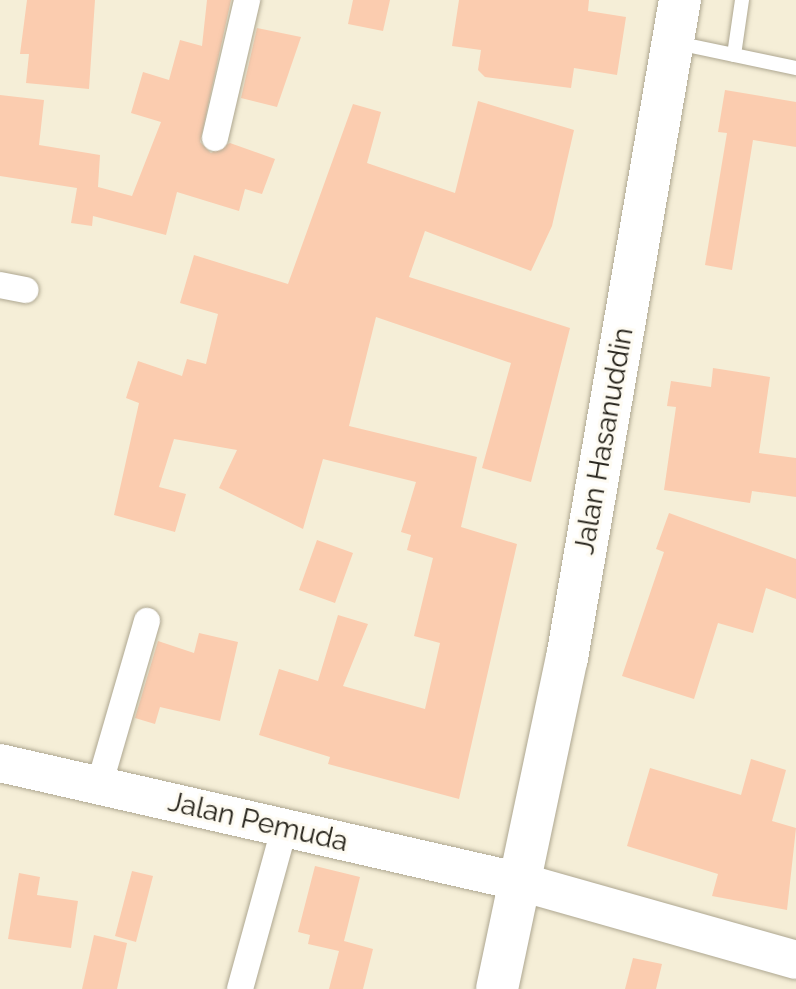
<!DOCTYPE html>
<html>
<head>
<meta charset="utf-8">
<style>
  body { margin:0 }
  #map { position:relative; width:796px; height:989px; overflow:hidden; background:#f5eed7; font-family:Raleway,sans-serif }
  div>[style] { position:absolute }
  .building>* { inset:0; background:#fbccaf }
  .roads { filter:drop-shadow(0 0 2px #aea791) drop-shadow(0 0 2px #aea791) }
  .lane>* { height:14px; margin:-7px; padding:0 7px; transform-origin:7px; border-radius:7px; background:#fff }
  .street>* { height:26px; margin:-13px; padding:0 13px; transform-origin:13px; border-radius:13px; background:#fff }
  .secondary>* { height:38px; margin:-19px; padding:0 19px; transform-origin:19px; border-radius:19px; background:#fff }
  .primary>* { height:42px; margin:-21px; padding:0 21px; transform-origin:21px; border-radius:21px; background:#fff }
  span { translate:-50% -50%; white-space:nowrap; text-align:center; line-height:1.15; -webkit-text-stroke:6px #fefbf2; paint-order:stroke }
  .street-label { font-size:28px; color:#201d15 }
</style>
</head>
<body>
<div id="map">
  <div class="building">
    <div style="clip-path:polygon(27px 0,95px 0,89px 89px,26px 83px,29px 54px,20px 54px)"></div>
    <div style="clip-path:polygon(207px 0,231px 0,200px 142px,211px 153px,230px 143px,275px 159px,262px 194px,245px 189px,239px 211px,177px 192px,166px 235px,93px 216px,92px 226px,71px 223px,77px 188px,0 176px,0 95px,44px 100px,39px 145px,100px 155px,98px 187px,132px 196px,161px 122px,131px 113px,143px 72px,169px 80px,180px 40px,202px 46px)"></div>
    <div style="clip-path:polygon(353px 0,390px 0,383px 31px,348px 24px)"></div>
    <div style="clip-path:polygon(459px 0,589px 0,588px 11px,626px 17px,617px 75px,574px 68px,571px 88px,485px 77px,478px 70px,481px 50px,452px 46px)"></div>
    <div style="clip-path:polygon(257px 28px,301px 37px,277px 107px,241px 98px)"></div>
    <div style="clip-path:polygon(725px 90px,796px 102px,796px 147px,753px 140px,732px 270px,705px 265px,727px 133px,718px 132px)"></div>
    <div style="clip-path:polygon(478px 101px,574px 130px,552px 226px,531px 271px,425px 231px,409px 277px,570px 328px,531px 482px,482px 468px,511px 363px,376px 317px,349px 426px,477px 457px,461px 527px,517px 544px,459px 799px,328px 764px,330px 757px,259px 735px,279px 669px,318px 681px,338px 615px,368px 624px,343px 686px,425px 709px,440px 643px,414px 636px,433px 558px,407px 550px,411px 535px,401px 532px,416px 482px,323px 459px,303px 529px,219px 488px,237px 450px,174px 439px,159px 487px,186px 494px,175px 532px,114px 515px,139px 403px,126px 398px,138px 361px,182px 376px,187px 359px,206px 364px,218px 314px,180px 303px,194px 255px,288px 284px,353px 104px,381px 112px,367px 163px,455px 193px)"></div>
    <div style="clip-path:polygon(713px 368px,770px 377px,759px 453px,796px 458px,796px 497px,752px 491px,750px 503px,664px 490px,676px 407px,667px 406px,671px 381px,711px 387px)"></div>
    <div style="clip-path:polygon(669px 513px,796px 559px,796px 599px,766px 588px,753px 633px,718px 623px,694px 699px,622px 676px,664px 552px,656px 549px)"></div>
    <div style="clip-path:polygon(317px 540px,353px 553px,335px 603px,299px 590px)"></div>
    <div style="clip-path:polygon(199px 633px,238px 642px,220px 721px,160px 707px,155px 724px,135px 718px,158px 641px,194px 653px)"></div>
    <div style="clip-path:polygon(751px 759px,786px 770px,772px 821px,796px 828px,787px 910px,712px 896px,718px 874px,627px 846px,650px 768px,741px 795px)"></div>
    <div style="clip-path:polygon(315px 866px,360px 877px,344px 941px,373px 949px,363px 989px,329px 989px,339px 951px,308px 944px,310px 935px,298px 932px)"></div>
    <div style="clip-path:polygon(132px 871px,153px 876px,136px 942px,115px 936px)"></div>
    <div style="clip-path:polygon(19px 873px,40px 877px,37px 895px,78px 901px,71px 948px,8px 939px)"></div>
    <div style="clip-path:polygon(94px 935px,127px 943px,117px 989px,82px 989px)"></div>
    <div style="clip-path:polygon(633px 958px,662px 964px,656px 989px,625px 989px)"></div>
  </div>
  <div class="roads">
    <div class="lane">
      <div style="left:677px;top:43px;width:122px;rotate:11.9deg"></div>
      <div style="left:734px;top:55px;width:56px;rotate:-81.7deg"></div>
    </div>
    <div class="street">
      <div style="left:215px;top:138px;width:142px;rotate:-76.9deg"></div>
      <div style="left:0;top:285px;width:26px;rotate:11deg"></div>
      <div style="left:99px;top:786px;width:172px;rotate:-73.8deg"></div>
      <div style="left:240px;top:989px;width:166px;rotate:-74.6deg"></div>
    </div>
    <div class="secondary">
      <div style="left:0;top:763px;width:530px;rotate:12.86deg"></div>
      <div style="left:517px;top:881px;width:290px;rotate:15.8deg"></div>
    </div>
    <div class="primary">
      <div style="left:497px;top:989px;width:338px;rotate:-78.1deg"></div>
      <div style="left:567px;top:658px;width:668px;rotate:-80.26deg"></div>
    </div>
  </div>
  <div class="street-label">
    <span style="left:604px;top:441px;rotate:-80deg">Jalan Hasanuddin</span>
    <span style="left:258px;top:822px;rotate:13deg">Jalan Pemuda</span>
  </div>
</div>
</body>
</html>
